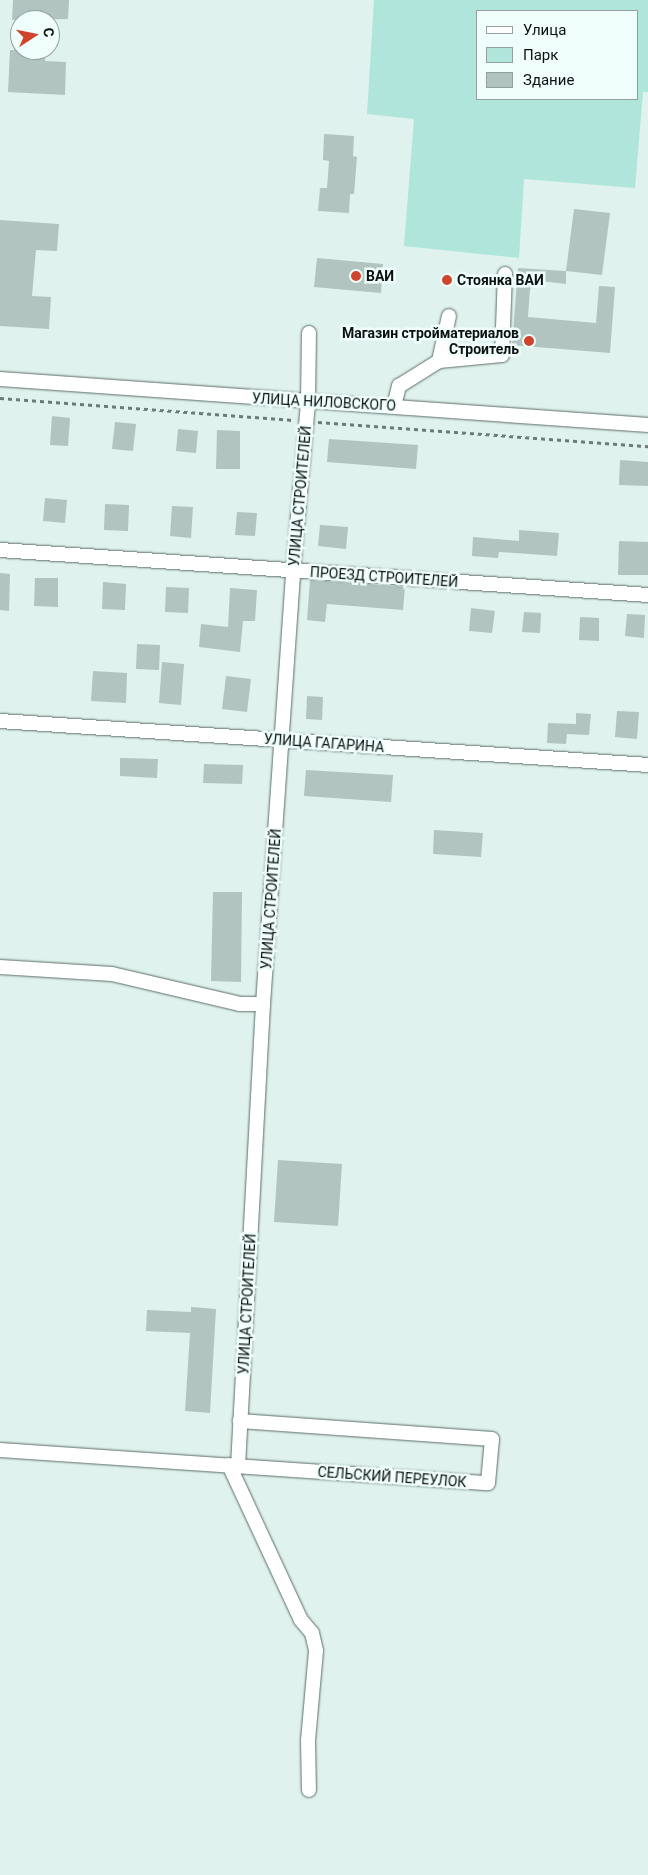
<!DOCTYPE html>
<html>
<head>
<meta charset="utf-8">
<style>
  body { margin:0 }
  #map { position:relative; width:648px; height:1875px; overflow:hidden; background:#dff2ee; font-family:Roboto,sans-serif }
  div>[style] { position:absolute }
  .green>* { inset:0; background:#afe5db }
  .building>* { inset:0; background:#b1c4c0 }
  .path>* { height:2.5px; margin-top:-1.25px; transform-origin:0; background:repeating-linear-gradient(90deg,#6e7a78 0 4px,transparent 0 8px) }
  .roads { filter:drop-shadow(0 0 1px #5c6d69) drop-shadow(0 0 1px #5c6d69) }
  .minor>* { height:14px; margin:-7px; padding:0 7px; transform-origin:7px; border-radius:7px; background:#fff }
  .dots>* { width:14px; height:14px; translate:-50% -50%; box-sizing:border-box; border:2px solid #effefb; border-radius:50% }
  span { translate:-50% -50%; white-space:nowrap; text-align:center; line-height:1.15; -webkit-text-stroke:5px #effefb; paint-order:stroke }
  .poi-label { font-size:14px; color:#0c1211; font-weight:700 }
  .left { translate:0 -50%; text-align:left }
  .right { translate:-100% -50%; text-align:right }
  .street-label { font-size:14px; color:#0c1211 }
  .legend { position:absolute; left:476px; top:10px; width:162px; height:90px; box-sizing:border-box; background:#effefb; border:1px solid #94a09d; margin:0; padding:6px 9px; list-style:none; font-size:15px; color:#0c1211 }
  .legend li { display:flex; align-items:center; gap:10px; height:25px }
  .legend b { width:25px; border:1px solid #94a09d }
  .north { position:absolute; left:10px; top:10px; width:50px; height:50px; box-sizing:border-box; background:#effefb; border:1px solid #94a09d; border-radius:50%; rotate:79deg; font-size:14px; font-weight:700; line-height:20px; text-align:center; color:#0c1211 }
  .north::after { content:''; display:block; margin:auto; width:18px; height:22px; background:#d0442d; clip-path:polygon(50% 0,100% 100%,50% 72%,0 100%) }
</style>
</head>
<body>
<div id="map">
  <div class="green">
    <div style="clip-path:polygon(evenodd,374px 0,648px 0,648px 92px,643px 92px,635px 188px,524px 179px,519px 258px,404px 246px,414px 119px,367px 114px,374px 0,477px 11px,637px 11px,637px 99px,477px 99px,477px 11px)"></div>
  </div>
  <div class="building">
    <div style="clip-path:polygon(13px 0,69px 0,68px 19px,12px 20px)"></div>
    <div style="clip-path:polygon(10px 50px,46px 50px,45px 61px,66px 62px,65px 95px,8px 92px)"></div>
    <div style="clip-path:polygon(324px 134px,354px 136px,353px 156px,357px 157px,354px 194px,350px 194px,349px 213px,318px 211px,320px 188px,327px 188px,329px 161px,323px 160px)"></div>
    <div style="clip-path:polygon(574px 209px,610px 213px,602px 275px,566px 271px)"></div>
    <div style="clip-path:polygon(0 220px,59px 224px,57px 251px,36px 250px,32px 296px,51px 297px,49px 329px,0 326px)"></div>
    <div style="clip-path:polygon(317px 258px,383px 264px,381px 293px,314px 287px)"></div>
    <div style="clip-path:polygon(518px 268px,566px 271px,566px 284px,540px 281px,530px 289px,528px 317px,596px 323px,599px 286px,615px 287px,610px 353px,512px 345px)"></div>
    <div style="clip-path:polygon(52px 416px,70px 418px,68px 446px,50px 445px)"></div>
    <div style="clip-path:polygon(115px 422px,136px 424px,133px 451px,112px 449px)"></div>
    <div style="clip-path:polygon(178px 429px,198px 431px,196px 453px,176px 451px)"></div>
    <div style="clip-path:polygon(217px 430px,240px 431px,240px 469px,216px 469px)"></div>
    <div style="clip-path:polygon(329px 439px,418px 445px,416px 469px,327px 462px)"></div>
    <div style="clip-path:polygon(620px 460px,648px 462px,648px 486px,619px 485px)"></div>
    <div style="clip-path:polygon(45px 498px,67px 500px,65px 523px,43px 521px)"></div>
    <div style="clip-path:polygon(105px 504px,129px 505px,128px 531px,104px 530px)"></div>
    <div style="clip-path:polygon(172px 506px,193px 507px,191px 538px,170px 536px)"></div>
    <div style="clip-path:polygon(237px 512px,257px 513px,255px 536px,235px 535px)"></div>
    <div style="clip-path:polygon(320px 525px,348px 527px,346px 549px,318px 546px)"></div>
    <div style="clip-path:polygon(519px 530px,559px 533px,557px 556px,499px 552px,498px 558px,472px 556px,473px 537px,519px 541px)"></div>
    <div style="clip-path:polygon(619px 541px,648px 542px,648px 575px,618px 575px)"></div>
    <div style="clip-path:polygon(0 573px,10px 574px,9px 611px,0 610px)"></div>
    <div style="clip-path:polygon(35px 578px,58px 578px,58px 607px,34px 606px)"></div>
    <div style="clip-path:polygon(310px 580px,405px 587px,403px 610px,327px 604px,325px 622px,307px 620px)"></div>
    <div style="clip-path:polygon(103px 582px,126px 584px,125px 610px,102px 609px)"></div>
    <div style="clip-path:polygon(166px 587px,189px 588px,188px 613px,165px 612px)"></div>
    <div style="clip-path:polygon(230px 588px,257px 590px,255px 621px,243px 621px,240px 652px,199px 647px,201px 624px,228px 627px)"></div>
    <div style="clip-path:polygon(471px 608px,495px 611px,492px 633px,469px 631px)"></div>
    <div style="clip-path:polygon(524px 612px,541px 613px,540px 633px,522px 632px)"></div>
    <div style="clip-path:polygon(627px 614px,645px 615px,644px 638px,625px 636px)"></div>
    <div style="clip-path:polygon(580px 617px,599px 618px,599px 641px,579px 640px)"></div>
    <div style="clip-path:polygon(137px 644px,160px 645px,159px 670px,136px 669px)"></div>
    <div style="clip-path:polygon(162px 662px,184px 664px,181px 705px,159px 703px)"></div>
    <div style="clip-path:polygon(93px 671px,127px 673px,126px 703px,91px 701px)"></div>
    <div style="clip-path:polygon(226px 676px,251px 679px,247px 712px,222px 709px)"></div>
    <div style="clip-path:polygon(307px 696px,323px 697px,322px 720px,306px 719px)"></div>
    <div style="clip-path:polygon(617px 711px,639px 712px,637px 739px,615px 737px)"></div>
    <div style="clip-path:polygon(576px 713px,591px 714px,589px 735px,567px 734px,566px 744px,547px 743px,548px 723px,576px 724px)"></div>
    <div style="clip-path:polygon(120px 758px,158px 759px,157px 778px,120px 776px)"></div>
    <div style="clip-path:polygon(204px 764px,243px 765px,242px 784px,203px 783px)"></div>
    <div style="clip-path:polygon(306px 770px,393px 775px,391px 802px,304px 796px)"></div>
    <div style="clip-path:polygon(434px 830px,483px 833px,481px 857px,433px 854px)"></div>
    <div style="clip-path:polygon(213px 892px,242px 892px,241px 982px,211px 981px)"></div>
    <div style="clip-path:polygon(278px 1160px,342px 1164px,338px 1226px,274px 1222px)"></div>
    <div style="clip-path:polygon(191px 1307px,216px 1309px,210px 1413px,185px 1411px,190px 1333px,146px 1331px,147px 1310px,191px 1312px)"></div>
  </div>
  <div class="path">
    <div style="left:0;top:398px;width:294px;rotate:4.3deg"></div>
    <div style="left:318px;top:422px;width:331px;rotate:4.2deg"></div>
  </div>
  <div class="roads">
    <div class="minor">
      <div style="left:439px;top:361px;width:46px;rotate:-77.5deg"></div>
      <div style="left:0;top:379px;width:650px;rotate:4.06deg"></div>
      <div style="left:394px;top:406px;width:21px;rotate:-76deg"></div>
      <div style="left:399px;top:386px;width:47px;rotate:-32deg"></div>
      <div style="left:439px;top:361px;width:63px;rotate:-5.4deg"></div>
      <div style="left:502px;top:355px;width:81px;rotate:-87.9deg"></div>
      <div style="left:0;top:550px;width:650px;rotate:3.97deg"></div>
      <div style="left:0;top:721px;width:649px;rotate:3.88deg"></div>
      <div style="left:0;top:967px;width:112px;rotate:3.6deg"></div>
      <div style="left:112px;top:974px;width:131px;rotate:13.2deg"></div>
      <div style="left:240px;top:1004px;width:23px"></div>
      <div style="left:0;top:1450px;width:489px;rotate:3.9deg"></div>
      <div style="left:488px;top:1483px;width:44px;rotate:-84.8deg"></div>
      <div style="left:492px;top:1439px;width:253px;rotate:-175.9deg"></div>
      <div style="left:229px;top:1465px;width:171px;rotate:65.1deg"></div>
      <div style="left:301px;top:1620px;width:17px;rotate:50deg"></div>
      <div style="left:312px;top:1633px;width:18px;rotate:77deg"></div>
      <div style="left:316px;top:1651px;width:89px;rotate:95.1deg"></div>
      <div style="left:308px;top:1740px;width:50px;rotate:88.9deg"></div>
      <div style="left:238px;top:1466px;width:463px;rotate:-86.9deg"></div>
      <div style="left:263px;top:1004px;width:434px;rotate:-86deg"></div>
      <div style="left:293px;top:571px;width:170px;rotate:-84.9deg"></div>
      <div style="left:308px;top:402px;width:69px;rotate:-89.2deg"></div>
    </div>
  </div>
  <div class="dots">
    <div style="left:356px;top:276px;background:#d0442d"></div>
    <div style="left:447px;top:280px;background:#d0442d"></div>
    <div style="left:529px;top:341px;background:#d0442d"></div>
  </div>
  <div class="poi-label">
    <span class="left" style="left:366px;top:276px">ВАИ</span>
    <span class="left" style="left:457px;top:280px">Стоянка ВАИ</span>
    <span class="right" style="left:519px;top:341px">Магазин стройматериалов<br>Строитель</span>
  </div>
  <div class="street-label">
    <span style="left:324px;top:402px;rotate:3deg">УЛИЦА НИЛОВСКОГО</span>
    <span style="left:300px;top:496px;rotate:-85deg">УЛИЦА СТРОИТЕЛЕЙ</span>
    <span style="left:384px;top:577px;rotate:4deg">ПРОЕЗД СТРОИТЕЛЕЙ</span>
    <span style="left:324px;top:743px;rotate:4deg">УЛИЦА ГАГАРИНА</span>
    <span style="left:271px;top:899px;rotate:-86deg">УЛИЦА СТРОИТЕЛЕЙ</span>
    <span style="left:247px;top:1304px;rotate:-87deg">УЛИЦА СТРОИТЕЛЕЙ</span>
    <span style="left:392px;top:1477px;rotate:4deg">СЕЛЬСКИЙ ПЕРЕУЛОК</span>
  </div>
  <ul class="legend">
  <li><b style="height:6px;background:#fff"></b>Улица</li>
  <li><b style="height:14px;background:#afe5db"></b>Парк</li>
  <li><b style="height:14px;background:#b1c4c0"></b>Здание</li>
  </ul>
  <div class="north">С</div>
</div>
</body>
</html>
